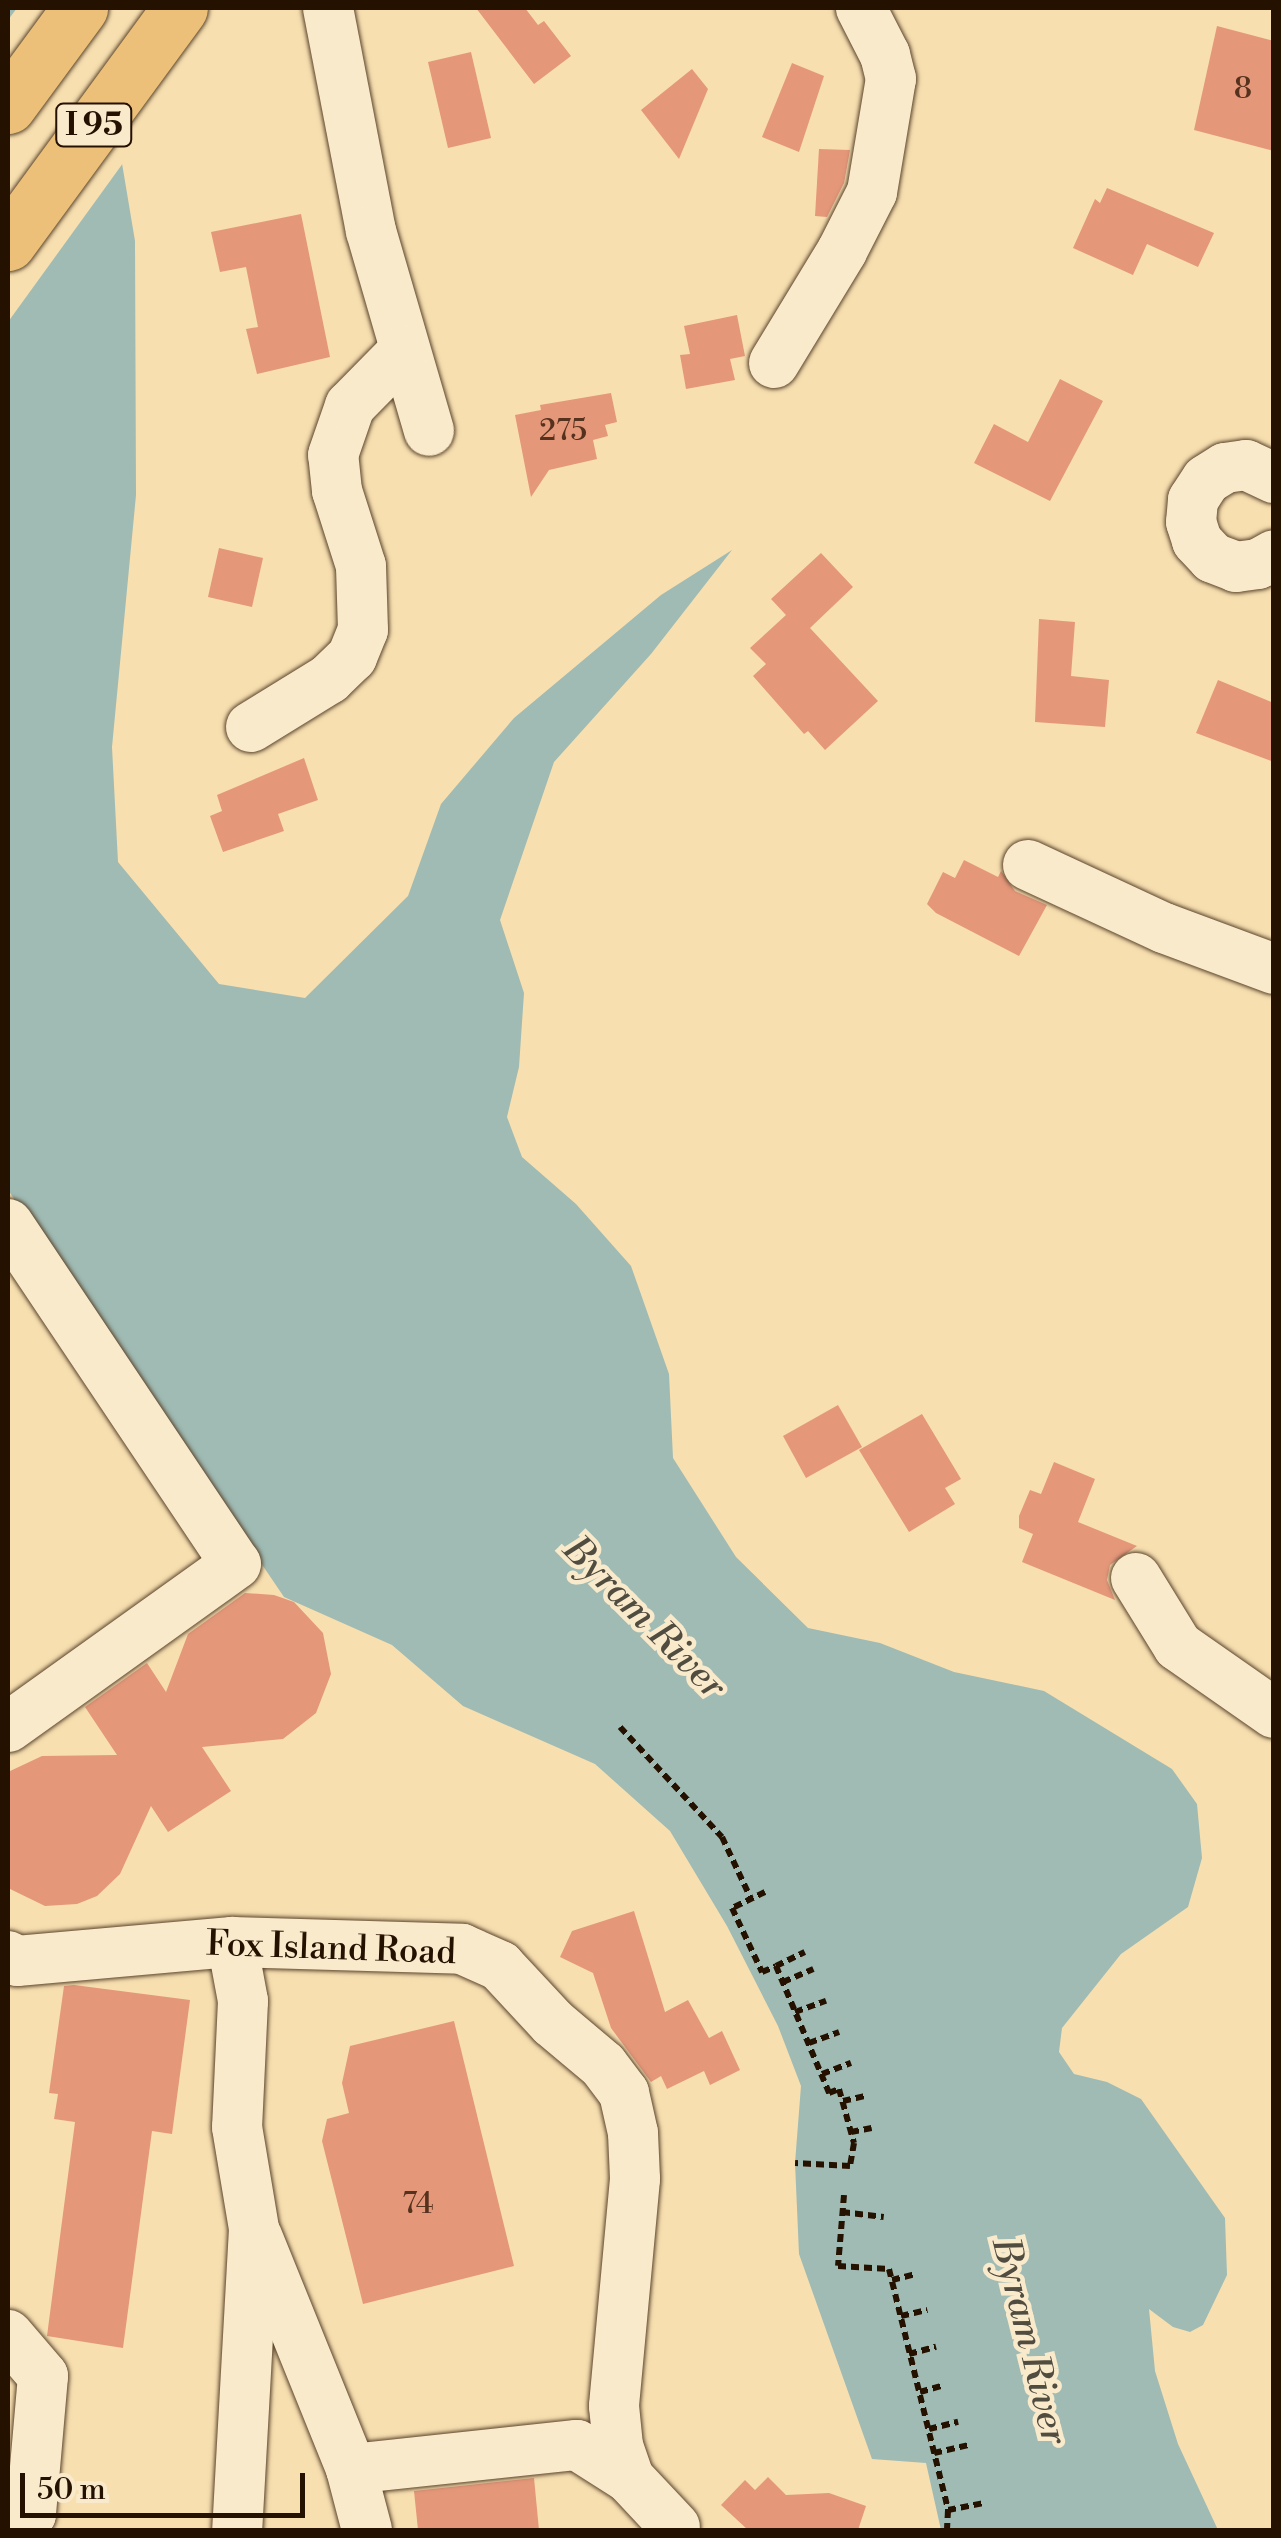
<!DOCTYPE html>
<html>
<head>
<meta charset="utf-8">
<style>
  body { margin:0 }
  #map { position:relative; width:1281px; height:2538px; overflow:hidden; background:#f7dfb0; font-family:"Libre Bodoni",serif }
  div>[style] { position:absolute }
  .water>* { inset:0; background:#9fbbb4 }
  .pier>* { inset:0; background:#f7dfb0 }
  .building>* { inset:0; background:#e5977a }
  .path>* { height:6px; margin-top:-3px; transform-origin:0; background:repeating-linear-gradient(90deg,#251100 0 8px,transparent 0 13px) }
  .roads { filter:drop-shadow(0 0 2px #5a442c) drop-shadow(0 0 2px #5a442c) }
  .minor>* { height:50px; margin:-25px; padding:0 25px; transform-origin:25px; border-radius:25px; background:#faeacc }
  .highway>* { height:55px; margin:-27.5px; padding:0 27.5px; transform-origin:27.5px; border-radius:27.5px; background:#ecc078 }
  span { translate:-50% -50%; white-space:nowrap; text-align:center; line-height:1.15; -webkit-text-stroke:9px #faeacc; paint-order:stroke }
  .number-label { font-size:30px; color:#55321e }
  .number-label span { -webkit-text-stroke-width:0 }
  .shield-label span { padding:2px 8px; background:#faeacc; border:2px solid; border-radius:8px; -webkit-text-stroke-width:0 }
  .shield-label { font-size:32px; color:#251100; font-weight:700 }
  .street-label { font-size:35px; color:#251100 }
  .water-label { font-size:38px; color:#504c3f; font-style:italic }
  .frame { position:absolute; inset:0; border:10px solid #251100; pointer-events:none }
  .scale { position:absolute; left:20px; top:2473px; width:285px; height:45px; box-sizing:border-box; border:5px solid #251100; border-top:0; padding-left:12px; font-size:30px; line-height:35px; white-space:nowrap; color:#251100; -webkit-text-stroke:8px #faeacc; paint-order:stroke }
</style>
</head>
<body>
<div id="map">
  <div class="water">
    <div style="clip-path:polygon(8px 8px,96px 8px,135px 241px,136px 495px,112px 747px,118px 862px,219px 984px,305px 998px,408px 896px,441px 804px,514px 718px,661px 595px,732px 550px,651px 654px,554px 762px,500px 920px,524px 993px,519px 1067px,507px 1117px,522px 1157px,576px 1204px,631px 1266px,669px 1374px,673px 1458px,736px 1557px,808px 1628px,880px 1643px,954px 1672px,1044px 1691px,1172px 1769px,1197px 1804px,1202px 1858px,1188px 1907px,1121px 1954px,1062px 2028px,1059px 2052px,1074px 2074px,1107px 2082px,1141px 2099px,1225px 2218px,1227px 2275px,1203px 2325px,1190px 2332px,1173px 2327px,1149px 2309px,1155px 2371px,1178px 2444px,1218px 2530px,941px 2530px,926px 2463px,872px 2459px,799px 2254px,795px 2163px,801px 2086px,778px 2026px,727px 1926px,670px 1831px,595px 1764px,463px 1706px,392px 1645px,284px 1597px,8px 1190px)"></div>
  </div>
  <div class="pier">
    <div style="clip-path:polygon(17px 8px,101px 8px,126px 159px,8px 322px,8px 20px)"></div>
  </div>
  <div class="building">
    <div style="clip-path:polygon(476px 8px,525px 8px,538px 25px,544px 21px,571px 56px,534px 84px)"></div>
    <div style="clip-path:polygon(1217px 26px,1274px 41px,1274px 151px,1194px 130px)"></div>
    <div style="clip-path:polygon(471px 52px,491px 138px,448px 148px,428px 62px)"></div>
    <div style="clip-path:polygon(792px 63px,824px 76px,799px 152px,762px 137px)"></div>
    <div style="clip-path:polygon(692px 69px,708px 89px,679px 159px,641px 110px)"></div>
    <div style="clip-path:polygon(819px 149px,850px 150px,844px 183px,827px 217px,815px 216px)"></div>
    <div style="clip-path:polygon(1107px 188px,1214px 233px,1198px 267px,1147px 244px,1133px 275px,1073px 248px,1095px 199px,1100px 203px)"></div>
    <div style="clip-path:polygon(301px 214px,330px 357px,257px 374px,246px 329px,258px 327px,246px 267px,220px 272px,211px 232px)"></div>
    <div style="clip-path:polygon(737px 315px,745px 356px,730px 359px,735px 380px,686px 389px,680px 355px,690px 354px,684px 326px)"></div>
    <div style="clip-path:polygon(1060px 379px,1103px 401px,1050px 501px,974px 463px,994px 424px,1028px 442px)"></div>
    <div style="clip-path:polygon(611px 393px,617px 422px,605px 425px,608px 436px,593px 440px,597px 459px,549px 470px,531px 497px,515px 415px,541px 410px,540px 405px)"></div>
    <div style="clip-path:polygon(219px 548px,263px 558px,252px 607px,208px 597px)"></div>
    <div style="clip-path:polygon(821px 553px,853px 587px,810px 628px,878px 701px,825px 750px,808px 731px,804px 734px,753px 676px,766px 664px,750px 648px,786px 615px,771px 599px)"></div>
    <div style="clip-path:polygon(1039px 619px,1075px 622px,1071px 676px,1109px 680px,1105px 727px,1035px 722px)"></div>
    <div style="clip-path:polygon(1218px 680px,1274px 703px,1274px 762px,1196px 733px)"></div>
    <div style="clip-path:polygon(304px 758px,318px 800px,278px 814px,284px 831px,223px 852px,210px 816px,222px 811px,217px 795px)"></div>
    <div style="clip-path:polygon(964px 860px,998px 877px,1001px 871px,1015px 891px,1047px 905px,1019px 956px,936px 913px,927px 904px,943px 872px,955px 878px)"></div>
    <div style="clip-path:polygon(838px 1405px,862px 1447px,806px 1478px,783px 1436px)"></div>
    <div style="clip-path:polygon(922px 1414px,961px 1479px,945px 1488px,955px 1504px,909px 1532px,859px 1450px)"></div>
    <div style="clip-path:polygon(1054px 1462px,1095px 1479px,1078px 1522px,1137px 1546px,1110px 1565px,1107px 1580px,1115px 1600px,1022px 1562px,1033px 1534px,1019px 1528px,1019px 1516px,1030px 1490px,1041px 1494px)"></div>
    <div style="clip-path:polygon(245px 1593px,274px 1595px,294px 1602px,323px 1633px,331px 1674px,316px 1713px,283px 1739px,202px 1747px,231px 1791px,168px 1832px,151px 1806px,120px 1874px,97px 1896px,77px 1904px,45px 1906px,8px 1888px,8px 1772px,42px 1756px,117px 1755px,85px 1707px,147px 1663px,166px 1692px,188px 1634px)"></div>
    <div style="clip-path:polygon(634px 1911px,665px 2012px,688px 2000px,709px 2038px,722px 2031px,740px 2070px,710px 2085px,704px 2071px,667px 2089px,661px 2076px,651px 2082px,611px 2028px,593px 1973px,560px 1957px,572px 1931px)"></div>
    <div style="clip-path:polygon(74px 1985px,190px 2000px,172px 2134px,152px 2131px,123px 2348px,47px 2336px,75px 2122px,54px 2119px,58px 2094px,49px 2093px,64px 1986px)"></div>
    <div style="clip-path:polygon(454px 2021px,514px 2266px,363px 2304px,322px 2141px,327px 2119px,349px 2113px,342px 2083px,350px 2046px)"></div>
    <div style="clip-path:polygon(768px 2477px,786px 2495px,829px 2493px,866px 2506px,858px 2530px,748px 2530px,721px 2505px,745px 2480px,755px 2490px)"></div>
    <div style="clip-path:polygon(534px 2478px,539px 2530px,418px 2530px,414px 2491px)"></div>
  </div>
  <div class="path">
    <div style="left:620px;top:1727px;width:150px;rotate:47.2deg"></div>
    <div style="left:722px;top:1837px;width:68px;rotate:64.9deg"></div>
    <div style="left:765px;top:1892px;width:37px;rotate:154deg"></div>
    <div style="left:732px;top:1908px;width:71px;rotate:64.9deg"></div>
    <div style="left:762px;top:1972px;width:15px;rotate:-23deg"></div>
    <div style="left:776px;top:1966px;width:138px;rotate:67.3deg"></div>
    <div style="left:829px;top:2093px;width:11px;rotate:-22deg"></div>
    <div style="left:839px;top:2089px;width:56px;rotate:74.5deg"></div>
    <div style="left:854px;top:2143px;width:23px;rotate:100deg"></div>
    <div style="left:850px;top:2166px;width:55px;rotate:-176.9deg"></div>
    <div style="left:776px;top:1966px;width:32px;rotate:-26deg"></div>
    <div style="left:783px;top:1982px;width:33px;rotate:-23deg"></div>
    <div style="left:795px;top:2012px;width:33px;rotate:-20deg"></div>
    <div style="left:809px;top:2043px;width:32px;rotate:-20deg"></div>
    <div style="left:822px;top:2074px;width:31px;rotate:-21deg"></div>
    <div style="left:843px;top:2101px;width:23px;rotate:-13deg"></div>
    <div style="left:851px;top:2132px;width:21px;rotate:-11deg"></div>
    <div style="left:844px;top:2195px;width:71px;rotate:94.8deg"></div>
    <div style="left:838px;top:2266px;width:51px;rotate:3.4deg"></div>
    <div style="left:889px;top:2269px;width:248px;rotate:76.2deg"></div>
    <div style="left:948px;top:2510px;width:20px;rotate:93deg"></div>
    <div style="left:842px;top:2212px;width:42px;rotate:6.8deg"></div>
    <div style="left:892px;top:2280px;width:25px;rotate:-14deg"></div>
    <div style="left:901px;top:2316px;width:27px;rotate:-13deg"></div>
    <div style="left:909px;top:2354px;width:28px;rotate:-15deg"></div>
    <div style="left:920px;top:2392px;width:25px;rotate:-16deg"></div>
    <div style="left:929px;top:2429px;width:30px;rotate:-14deg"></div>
    <div style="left:934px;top:2453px;width:35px;rotate:-13deg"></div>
    <div style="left:948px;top:2510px;width:36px;rotate:-11deg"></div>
  </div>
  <div class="roads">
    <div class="minor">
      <div style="left:328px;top:8px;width:227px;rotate:79.1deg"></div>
      <div style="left:371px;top:231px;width:208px;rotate:73.8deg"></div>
      <div style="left:774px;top:363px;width:131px;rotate:-58.7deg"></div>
      <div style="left:842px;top:251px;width:66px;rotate:-63deg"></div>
      <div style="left:872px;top:192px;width:115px;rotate:-80.5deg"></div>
      <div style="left:891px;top:79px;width:25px;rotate:-104deg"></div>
      <div style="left:885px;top:55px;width:53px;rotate:-117.1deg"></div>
      <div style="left:1274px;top:478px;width:31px;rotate:-155deg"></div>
      <div style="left:1246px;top:465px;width:21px;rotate:172deg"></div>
      <div style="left:1225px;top:468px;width:22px;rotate:148deg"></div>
      <div style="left:1206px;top:480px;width:24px;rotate:123deg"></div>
      <div style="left:1193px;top:500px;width:22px;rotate:95deg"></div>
      <div style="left:1191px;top:522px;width:20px;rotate:72deg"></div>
      <div style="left:1197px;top:541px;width:23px;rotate:47deg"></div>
      <div style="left:1213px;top:558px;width:25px;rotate:21deg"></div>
      <div style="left:1236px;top:567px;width:22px;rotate:-8deg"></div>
      <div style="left:1258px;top:564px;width:18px;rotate:-29deg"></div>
      <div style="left:251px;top:727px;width:92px;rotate:-31.6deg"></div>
      <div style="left:329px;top:679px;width:32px;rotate:-44deg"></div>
      <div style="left:352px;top:657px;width:29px;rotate:-68deg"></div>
      <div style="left:363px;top:630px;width:64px;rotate:-91.8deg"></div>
      <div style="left:361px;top:566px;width:79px;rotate:-107.7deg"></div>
      <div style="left:337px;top:491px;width:36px;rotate:-96deg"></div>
      <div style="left:333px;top:455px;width:52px;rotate:-70.9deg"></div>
      <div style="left:350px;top:406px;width:78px;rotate:-45.5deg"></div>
      <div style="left:1028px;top:865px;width:150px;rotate:24.9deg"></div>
      <div style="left:1164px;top:928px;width:117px;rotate:20.4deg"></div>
      <div style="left:8px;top:1224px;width:409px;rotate:56.2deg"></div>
      <div style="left:236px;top:1564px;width:280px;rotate:144.4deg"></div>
      <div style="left:1136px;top:1578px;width:80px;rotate:58.3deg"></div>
      <div style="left:1178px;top:1646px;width:117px;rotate:34.9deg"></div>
      <div style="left:232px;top:1942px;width:60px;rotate:79.4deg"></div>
      <div style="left:243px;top:2001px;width:126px;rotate:92.7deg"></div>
      <div style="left:237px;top:2127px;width:103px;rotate:80.5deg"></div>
      <div style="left:254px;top:2229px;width:301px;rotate:93.2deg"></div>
      <div style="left:8px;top:1956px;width:10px;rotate:29deg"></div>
      <div style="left:17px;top:1961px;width:216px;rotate:-5.1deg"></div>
      <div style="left:232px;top:1942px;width:230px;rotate:1.7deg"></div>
      <div style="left:462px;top:1949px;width:42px;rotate:24.1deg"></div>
      <div style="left:500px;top:1966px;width:78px;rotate:47.1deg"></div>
      <div style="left:553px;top:2023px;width:65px;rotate:40deg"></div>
      <div style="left:603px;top:2065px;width:35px;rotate:53deg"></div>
      <div style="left:624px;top:2093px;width:41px;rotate:77.3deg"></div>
      <div style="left:633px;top:2133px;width:46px;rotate:87.5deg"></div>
      <div style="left:635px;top:2179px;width:228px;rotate:95.3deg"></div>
      <div style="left:614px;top:2406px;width:40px;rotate:84.3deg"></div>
      <div style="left:618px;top:2446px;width:34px;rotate:71deg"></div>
      <div style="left:629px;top:2478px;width:67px;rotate:46.8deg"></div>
      <div style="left:257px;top:2236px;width:251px;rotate:68deg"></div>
      <div style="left:351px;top:2469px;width:63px;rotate:75.3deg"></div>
      <div style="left:8px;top:2335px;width:54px;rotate:49.5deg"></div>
      <div style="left:43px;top:2376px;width:139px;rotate:95deg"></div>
      <div style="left:31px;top:2514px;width:19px;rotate:125deg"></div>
      <div style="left:351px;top:2469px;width:227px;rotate:-6.1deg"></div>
      <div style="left:577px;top:2445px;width:62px;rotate:32.4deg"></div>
    </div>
    <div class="highway">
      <div style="left:8px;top:106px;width:122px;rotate:-53.7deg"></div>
      <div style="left:8px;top:243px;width:291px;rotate:-53.8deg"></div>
    </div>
  </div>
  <div class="number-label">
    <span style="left:1243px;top:89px">8</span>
    <span style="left:563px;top:431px">275</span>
    <span style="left:418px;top:2204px">74</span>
  </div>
  <div class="shield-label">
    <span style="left:94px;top:125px">I 95</span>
  </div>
  <div class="street-label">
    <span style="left:331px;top:1949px;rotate:2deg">Fox Island Road</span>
  </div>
  <div class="water-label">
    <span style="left:644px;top:1618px;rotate:45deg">Byram River</span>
    <span style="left:1029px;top:2341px;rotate:76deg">Byram River</span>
  </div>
  <div class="frame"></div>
  <div class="scale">50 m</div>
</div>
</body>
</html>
